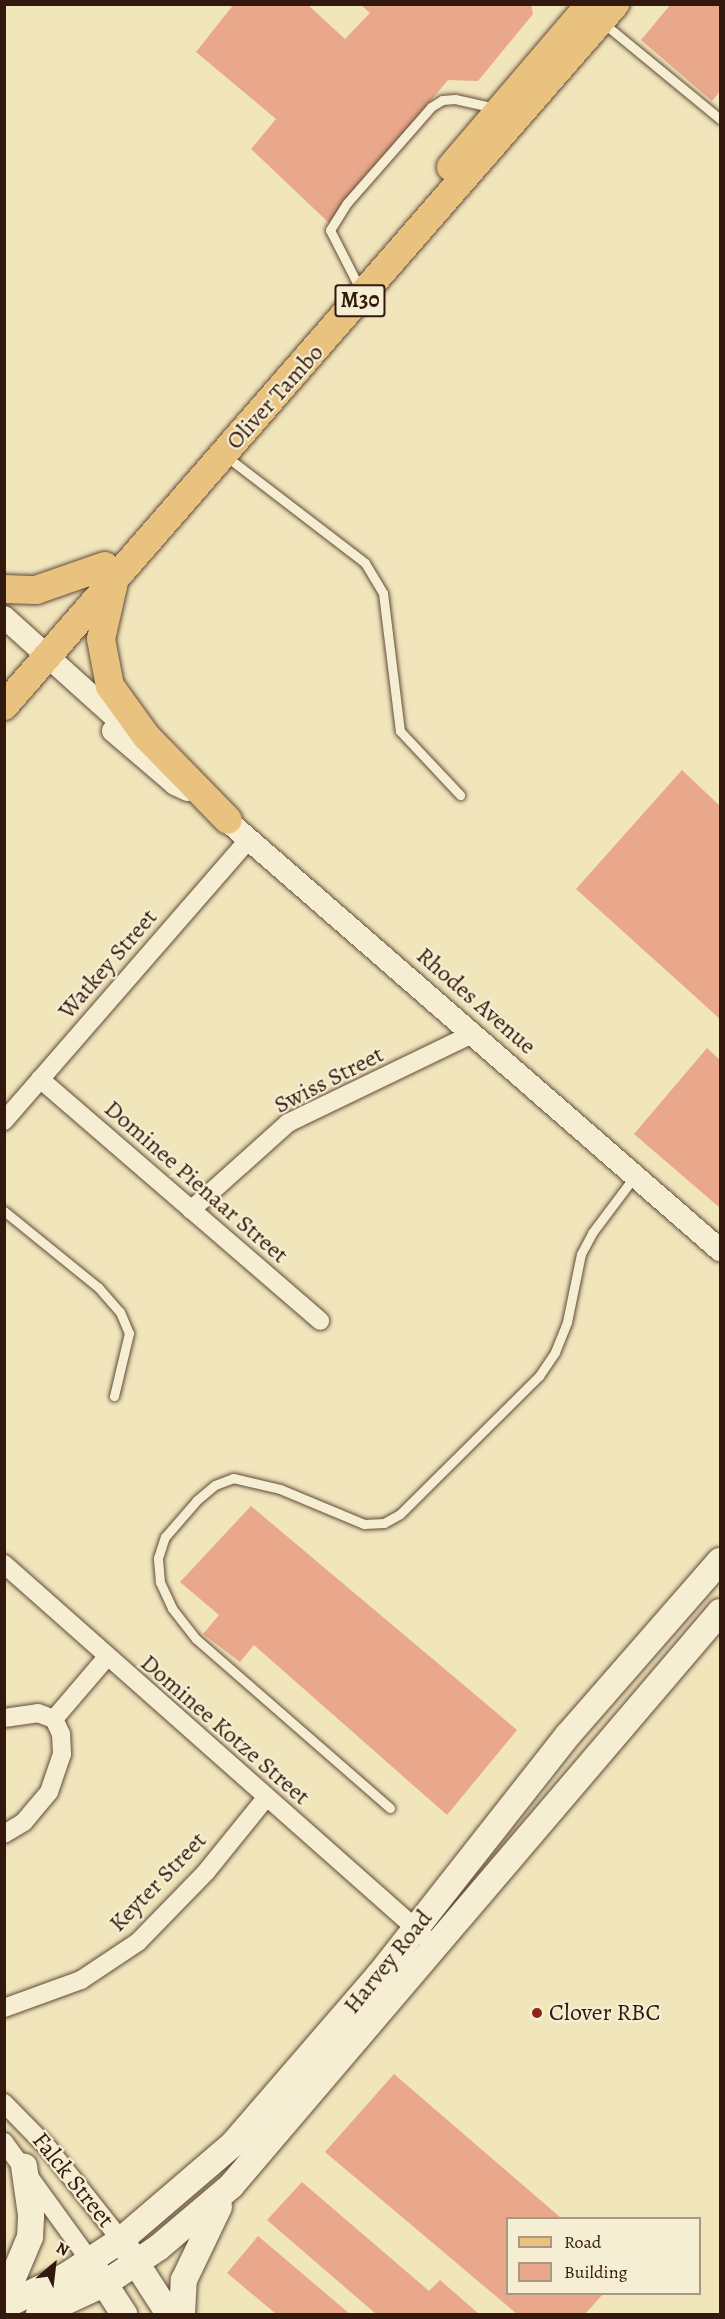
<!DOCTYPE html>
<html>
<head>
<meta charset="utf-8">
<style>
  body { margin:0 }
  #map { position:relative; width:725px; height:2319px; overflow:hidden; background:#f1e5bc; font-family:Alegreya,serif }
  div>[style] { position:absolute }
  .building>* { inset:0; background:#e9a88b }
  .roads { filter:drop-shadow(0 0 2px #624b39) drop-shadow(0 0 2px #624b39) }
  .service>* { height:9px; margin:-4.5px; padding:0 4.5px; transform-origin:4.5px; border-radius:4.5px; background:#f6eed3 }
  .minor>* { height:18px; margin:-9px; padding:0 9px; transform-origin:9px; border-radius:9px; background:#f6eed3 }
  .tertiary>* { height:22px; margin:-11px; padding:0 11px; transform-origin:11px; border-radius:11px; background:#f6eed3 }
  .secondary>* { height:26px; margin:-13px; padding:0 13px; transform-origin:13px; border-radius:13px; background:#f6eed3 }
  .primary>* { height:28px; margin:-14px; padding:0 14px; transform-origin:14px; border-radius:14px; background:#e8c27e }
  .dots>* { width:16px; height:16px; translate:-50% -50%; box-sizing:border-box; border:3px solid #f6eed3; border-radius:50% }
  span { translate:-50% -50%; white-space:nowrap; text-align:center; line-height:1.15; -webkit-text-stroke:4.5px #f6eed3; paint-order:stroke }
  .shield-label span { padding:2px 4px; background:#f6eed3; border:2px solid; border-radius:4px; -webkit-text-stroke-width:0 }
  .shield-label { font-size:22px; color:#33180d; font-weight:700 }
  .street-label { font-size:24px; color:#33180d }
  .poi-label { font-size:24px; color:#33180d }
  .left { translate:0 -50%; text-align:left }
  .frame { position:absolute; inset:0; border:6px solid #33180d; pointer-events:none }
  .legend { position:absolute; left:506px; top:2217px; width:195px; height:78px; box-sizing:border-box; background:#f6eed3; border:2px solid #a89884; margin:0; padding:8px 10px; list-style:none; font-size:18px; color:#33180d }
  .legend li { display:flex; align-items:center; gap:12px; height:30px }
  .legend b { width:30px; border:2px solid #a89884 }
  .north { position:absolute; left:24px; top:2235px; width:60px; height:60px; -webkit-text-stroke:4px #f6eed3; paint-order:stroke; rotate:28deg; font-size:16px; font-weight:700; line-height:24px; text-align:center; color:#33180d }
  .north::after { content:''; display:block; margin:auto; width:21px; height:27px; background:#33180d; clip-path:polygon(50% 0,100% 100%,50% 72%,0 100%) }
</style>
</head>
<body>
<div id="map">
  <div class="building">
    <div style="clip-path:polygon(234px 4px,307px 4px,345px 39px,370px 13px,360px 4px,531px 4px,533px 14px,478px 81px,448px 80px,329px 223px,251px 149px,276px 119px,196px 52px)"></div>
    <div style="clip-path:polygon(671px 4px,720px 4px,720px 91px,712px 101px,641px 40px)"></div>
    <div style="clip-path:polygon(682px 770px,720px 806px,720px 1019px,576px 889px)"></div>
    <div style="clip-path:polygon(707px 1048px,720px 1060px,720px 1208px,634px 1134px)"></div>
    <div style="clip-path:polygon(251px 1506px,517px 1730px,447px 1815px,254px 1645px,240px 1662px,203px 1634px,219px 1615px,180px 1582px)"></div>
    <div style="clip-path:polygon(394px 2074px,561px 2218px,508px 2218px,508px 2294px,603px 2294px,585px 2314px,517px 2314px,325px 2152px)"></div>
    <div style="clip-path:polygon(302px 2182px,429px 2291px,440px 2280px,479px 2314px,376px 2314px,267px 2220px)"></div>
    <div style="clip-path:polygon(258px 2236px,350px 2314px,276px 2314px,227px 2273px)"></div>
  </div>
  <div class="roads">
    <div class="service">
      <div style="left:602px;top:22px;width:153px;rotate:39.4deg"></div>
      <div style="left:356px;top:281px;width:57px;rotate:-117deg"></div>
      <div style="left:330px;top:230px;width:32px;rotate:-58deg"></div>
      <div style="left:347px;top:203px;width:128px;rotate:-48.8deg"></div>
      <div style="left:431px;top:107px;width:13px;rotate:-32deg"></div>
      <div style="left:442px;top:100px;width:13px;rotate:-4deg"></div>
      <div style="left:455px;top:99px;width:41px;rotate:12.7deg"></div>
      <div style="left:227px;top:457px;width:174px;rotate:37.5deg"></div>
      <div style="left:365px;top:563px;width:35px;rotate:59deg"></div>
      <div style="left:383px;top:593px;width:139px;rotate:83deg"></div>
      <div style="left:400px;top:731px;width:88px;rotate:46.8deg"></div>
      <div style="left:4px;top:1211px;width:121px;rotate:39deg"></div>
      <div style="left:98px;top:1287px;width:33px;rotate:49deg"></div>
      <div style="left:120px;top:1312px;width:23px;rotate:67deg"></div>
      <div style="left:129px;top:1333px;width:65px;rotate:103.4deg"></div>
      <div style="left:390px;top:1808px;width:257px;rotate:-138.9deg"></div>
      <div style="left:196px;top:1639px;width:39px;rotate:-128deg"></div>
      <div style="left:172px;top:1608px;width:29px;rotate:-115deg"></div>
      <div style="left:160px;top:1582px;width:24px;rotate:-95deg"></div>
      <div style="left:158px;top:1558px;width:22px;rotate:-72deg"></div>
      <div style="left:165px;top:1537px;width:49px;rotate:-49.1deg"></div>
      <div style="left:197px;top:1500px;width:23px;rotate:-40deg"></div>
      <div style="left:215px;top:1485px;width:19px;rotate:-21deg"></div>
      <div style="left:233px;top:1478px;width:48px;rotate:13.2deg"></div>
      <div style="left:280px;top:1489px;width:91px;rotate:22.6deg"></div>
      <div style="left:364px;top:1524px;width:20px;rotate:-3deg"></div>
      <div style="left:384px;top:1523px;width:18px;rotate:-29deg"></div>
      <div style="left:400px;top:1514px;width:196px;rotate:-44.8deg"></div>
      <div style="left:539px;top:1376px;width:29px;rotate:-56deg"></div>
      <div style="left:555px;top:1352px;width:32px;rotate:-68deg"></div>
      <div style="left:567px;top:1322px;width:69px;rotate:-78.4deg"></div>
      <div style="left:581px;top:1254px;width:24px;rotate:-62deg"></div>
      <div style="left:592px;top:1233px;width:70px;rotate:-53.1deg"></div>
    </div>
    <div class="minor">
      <div style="left:40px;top:1079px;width:370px;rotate:40.8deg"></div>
      <div style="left:4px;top:1121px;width:374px;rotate:-49deg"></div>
      <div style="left:191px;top:1210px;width:130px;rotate:-41.9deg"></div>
      <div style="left:288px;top:1123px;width:204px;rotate:-25.8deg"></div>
      <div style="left:4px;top:1564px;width:560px;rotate:41.52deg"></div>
      <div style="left:4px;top:1718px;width:34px;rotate:-8deg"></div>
      <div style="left:38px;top:1713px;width:17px;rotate:21deg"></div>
      <div style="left:54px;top:1719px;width:17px;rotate:65deg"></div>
      <div style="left:61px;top:1734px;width:20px;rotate:87deg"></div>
      <div style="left:62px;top:1754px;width:40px;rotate:108.9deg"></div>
      <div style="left:49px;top:1792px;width:39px;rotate:130deg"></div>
      <div style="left:24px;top:1822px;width:23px;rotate:149deg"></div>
      <div style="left:54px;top:1719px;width:82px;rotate:-49.5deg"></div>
      <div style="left:4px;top:2008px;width:82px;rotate:-20deg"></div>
      <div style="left:81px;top:1980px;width:69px;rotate:-33.7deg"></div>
      <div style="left:138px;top:1942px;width:98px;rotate:-45.8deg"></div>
      <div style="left:206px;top:1872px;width:95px;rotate:-51deg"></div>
      <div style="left:4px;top:2103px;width:63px;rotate:45.6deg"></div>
      <div style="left:48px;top:2148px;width:117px;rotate:51.6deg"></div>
      <div style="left:4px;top:2142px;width:147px;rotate:54.1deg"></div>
    </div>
    <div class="tertiary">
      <div style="left:4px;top:617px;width:178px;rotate:42deg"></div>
      <div style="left:113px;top:731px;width:82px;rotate:40.5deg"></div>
      <div style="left:175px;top:784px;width:14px;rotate:25deg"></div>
      <div style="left:215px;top:810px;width:670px;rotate:41.07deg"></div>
    </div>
    <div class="secondary">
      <div style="left:127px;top:2249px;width:77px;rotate:57.1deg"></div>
      <div style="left:95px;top:2269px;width:54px;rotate:57.2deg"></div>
      <div style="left:4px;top:2299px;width:67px;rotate:-67.2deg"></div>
      <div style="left:30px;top:2237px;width:22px;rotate:-87deg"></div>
      <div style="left:31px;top:2215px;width:49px;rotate:-98.1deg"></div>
      <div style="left:4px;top:2306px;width:69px;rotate:-25.8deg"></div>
      <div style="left:66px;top:2276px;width:66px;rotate:-33.2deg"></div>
      <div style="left:121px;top:2240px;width:149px;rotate:-40.6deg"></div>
      <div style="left:234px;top:2143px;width:222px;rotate:-49.2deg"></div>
      <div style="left:379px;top:1975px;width:305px;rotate:-51.8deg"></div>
      <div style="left:568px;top:1735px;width:231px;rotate:-48.9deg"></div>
      <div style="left:39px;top:2314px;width:72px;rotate:-24.8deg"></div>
      <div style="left:104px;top:2284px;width:65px;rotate:-33.7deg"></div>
      <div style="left:158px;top:2248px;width:96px;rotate:-40.3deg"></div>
      <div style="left:231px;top:2186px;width:754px;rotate:-49.57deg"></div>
      <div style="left:182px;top:2314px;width:34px;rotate:-87deg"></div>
      <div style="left:184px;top:2280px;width:81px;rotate:-64.4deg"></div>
    </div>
    <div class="primary">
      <div style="left:451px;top:167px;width:214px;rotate:-49.5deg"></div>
      <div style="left:114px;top:582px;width:58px;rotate:102.8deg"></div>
      <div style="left:101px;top:639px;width:48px;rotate:79.2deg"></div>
      <div style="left:110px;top:686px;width:62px;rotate:54.2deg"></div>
      <div style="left:146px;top:736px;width:117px;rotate:45.7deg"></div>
      <div style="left:4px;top:589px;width:32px;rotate:2deg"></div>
      <div style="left:36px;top:590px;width:73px;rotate:-19.2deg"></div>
      <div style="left:4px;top:706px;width:931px;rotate:-48.96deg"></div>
    </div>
  </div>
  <div class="dots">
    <div style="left:537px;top:2013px;background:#8f2418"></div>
  </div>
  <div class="shield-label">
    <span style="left:360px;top:301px">M30</span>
  </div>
  <div class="street-label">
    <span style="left:275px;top:397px;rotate:-48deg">Oliver Tambo</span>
    <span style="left:108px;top:964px;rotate:-49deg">Watkey Street</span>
    <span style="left:476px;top:1001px;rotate:41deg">Rhodes Avenue</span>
    <span style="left:329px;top:1080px;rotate:-27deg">Swiss Street</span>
    <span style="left:196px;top:1182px;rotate:41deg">Dominee Pienaar Street</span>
    <span style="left:225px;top:1730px;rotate:41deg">Dominee Kotze Street</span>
    <span style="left:158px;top:1882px;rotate:-46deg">Keyter Street</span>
    <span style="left:388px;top:1962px;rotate:-51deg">Harvey Road</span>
    <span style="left:73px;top:2180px;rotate:51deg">Falck Street</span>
  </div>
  <div class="poi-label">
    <span class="left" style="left:549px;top:2013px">Clover RBC</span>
  </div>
  <div class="frame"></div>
  <ul class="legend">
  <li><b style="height:8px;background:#e8c27e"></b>Road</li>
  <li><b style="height:16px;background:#e9a88b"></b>Building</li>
  </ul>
  <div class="north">N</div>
</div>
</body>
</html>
